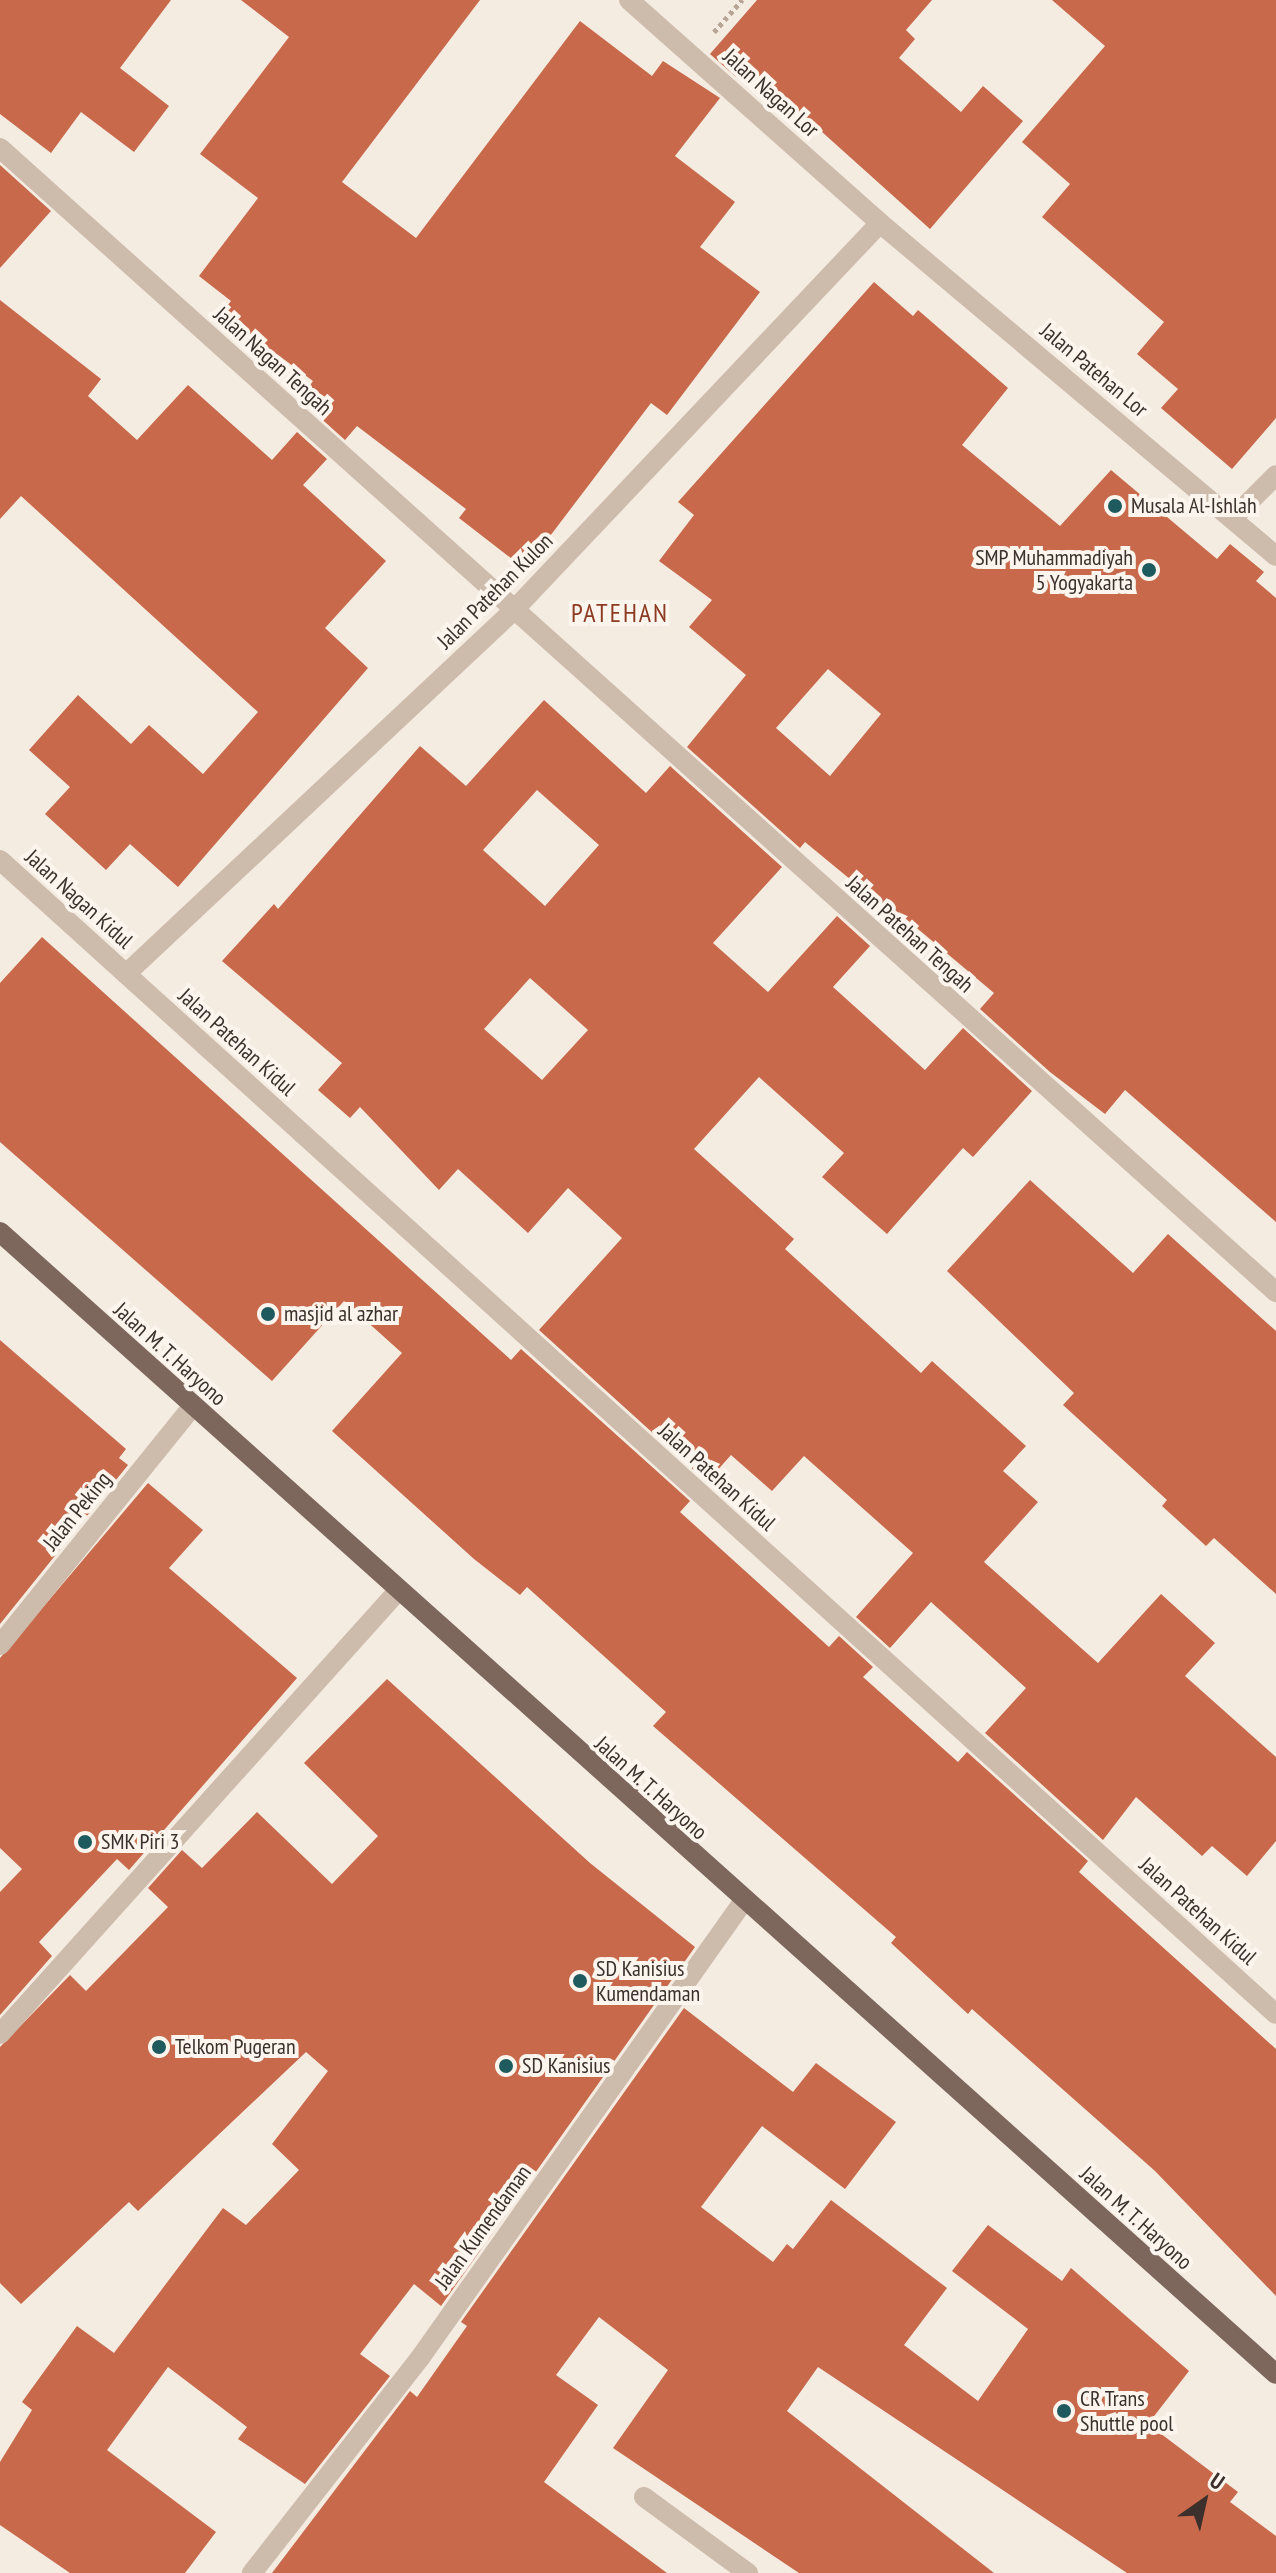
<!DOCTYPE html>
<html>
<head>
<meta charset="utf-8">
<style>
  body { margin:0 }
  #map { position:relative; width:1276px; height:2573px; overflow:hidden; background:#f4ebe1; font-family:"PT Sans Narrow",sans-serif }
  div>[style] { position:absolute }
  .building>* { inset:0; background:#c8694b }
  .path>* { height:5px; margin-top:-2.5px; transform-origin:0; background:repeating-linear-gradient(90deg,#b9a596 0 4px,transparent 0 8px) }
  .minor>* { height:20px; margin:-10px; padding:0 10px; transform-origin:10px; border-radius:10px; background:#cdbbac }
  .major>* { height:20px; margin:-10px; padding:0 10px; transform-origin:10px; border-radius:10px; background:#7d675c }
  .dots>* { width:22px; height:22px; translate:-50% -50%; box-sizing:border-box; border:4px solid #fbf5ee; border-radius:50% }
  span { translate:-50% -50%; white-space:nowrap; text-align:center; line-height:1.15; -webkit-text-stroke:8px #fbf5ee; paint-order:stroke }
  .street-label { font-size:22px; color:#3b302b }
  .poi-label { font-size:22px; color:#3b302b }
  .left { translate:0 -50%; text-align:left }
  .right { translate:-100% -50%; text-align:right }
  .quarter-label { font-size:26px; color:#8c3b22; letter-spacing:2px }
  .north { position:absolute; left:1164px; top:2461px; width:80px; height:80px; -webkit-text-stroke:6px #fbf5ee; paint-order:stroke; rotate:34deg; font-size:22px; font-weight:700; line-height:32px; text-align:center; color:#3b302b }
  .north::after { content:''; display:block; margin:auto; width:28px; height:36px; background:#3b302b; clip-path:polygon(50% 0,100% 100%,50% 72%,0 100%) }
</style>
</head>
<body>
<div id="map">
  <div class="building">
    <div style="clip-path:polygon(0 0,171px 0,120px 68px,169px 106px,134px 152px,81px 112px,51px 153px,0 114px)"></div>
    <div style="clip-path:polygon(241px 0,480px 0,342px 182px,416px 238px,580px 21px,652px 76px,663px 61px,720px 98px,675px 156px,735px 202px,700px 247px,760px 292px,667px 415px,651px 403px,525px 569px,459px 518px,466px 509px,357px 426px,345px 440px,315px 413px,326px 400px,309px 387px,313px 381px,222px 313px,231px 301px,199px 276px,258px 198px,200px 154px,289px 37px)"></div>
    <div style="clip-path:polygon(757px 0,932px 0,906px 30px,915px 39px,899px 58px,961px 112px,983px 86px,1023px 121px,930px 229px,762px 78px,745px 65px,736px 77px,710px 54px)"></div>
    <div style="clip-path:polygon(1052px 0,1276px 0,1276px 418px,1232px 469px,1161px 408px,1178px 389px,1137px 354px,1164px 322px,1042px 217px,1070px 184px,1022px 142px,1105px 46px)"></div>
    <div style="clip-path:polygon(0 165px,51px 211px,0 268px)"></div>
    <div style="clip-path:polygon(evenodd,874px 282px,913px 316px,918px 310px,1008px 388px,962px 445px,1060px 526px,1111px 470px,1217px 559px,1230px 544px,1264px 572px,1256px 581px,1276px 598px,1276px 1222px,1125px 1090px,1105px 1114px,1050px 1072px,980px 1009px,994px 993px,899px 913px,888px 926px,855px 897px,862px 889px,805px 842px,800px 848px,687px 747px,746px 675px,689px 627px,712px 600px,659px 561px,694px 515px,678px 502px,874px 282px,828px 669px,881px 714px,830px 776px,776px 728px,828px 669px)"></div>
    <div style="clip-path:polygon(0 300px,101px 379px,88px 396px,137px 440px,188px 385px,272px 460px,297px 432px,327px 459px,303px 485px,386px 561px,325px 628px,368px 668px,178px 887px,130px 844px,106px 870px,45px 814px,70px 787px,29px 750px,78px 695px,131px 744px,149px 725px,203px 774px,258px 712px,21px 496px,0 519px)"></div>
    <div style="clip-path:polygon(evenodd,544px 700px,646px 793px,670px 766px,782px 867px,713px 943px,768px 992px,837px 916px,870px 946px,833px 987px,925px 1070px,963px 1028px,1032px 1091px,973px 1157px,963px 1148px,887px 1234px,822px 1177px,844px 1153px,759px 1077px,694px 1149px,794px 1239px,785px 1249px,921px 1373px,932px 1361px,1026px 1446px,1003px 1471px,1038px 1502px,984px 1562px,1098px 1663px,1161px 1594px,1215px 1643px,1185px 1676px,1276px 1757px,1276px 1841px,1247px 1876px,1212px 1846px,1202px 1856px,1136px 1797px,1103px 1840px,985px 1733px,1026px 1688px,931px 1602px,890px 1648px,856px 1617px,913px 1553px,804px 1456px,772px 1491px,731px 1455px,707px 1482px,539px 1330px,622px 1238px,568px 1188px,528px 1233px,458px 1169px,439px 1190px,360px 1107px,350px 1118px,318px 1090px,342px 1063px,222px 961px,274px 904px,278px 909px,420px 746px,466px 786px,544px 700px,537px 790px,599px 845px,545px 906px,483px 850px,537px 790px,544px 700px,530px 978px,588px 1030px,542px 1080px,484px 1029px,530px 978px)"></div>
    <div style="clip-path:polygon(42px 937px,511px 1360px,521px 1349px,690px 1501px,680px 1512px,829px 1647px,839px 1636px,873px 1667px,863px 1677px,958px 1762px,967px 1752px,1088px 1861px,1079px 1872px,1276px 2049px,1276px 2296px,1155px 2171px,972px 2009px,968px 2014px,891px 1943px,896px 1937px,653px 1726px,666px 1712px,527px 1587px,520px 1595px,474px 1559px,332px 1431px,402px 1353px,344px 1301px,272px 1381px,0 1142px,0 983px)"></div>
    <div style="clip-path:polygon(1030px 1180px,1133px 1273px,1168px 1234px,1276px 1331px,1276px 1594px,1214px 1538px,1206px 1546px,1162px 1506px,1167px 1500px,1063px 1405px,1074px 1393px,947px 1271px)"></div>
    <div style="clip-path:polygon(0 1340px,126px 1449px,119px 1458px,128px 1465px,0 1624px)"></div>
    <div style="clip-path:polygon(148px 1483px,203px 1530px,169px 1568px,297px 1678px,129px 1870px,117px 1859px,39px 1942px,52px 1956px,0 2015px,0 1892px,22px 1869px,0 1848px,0 1658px)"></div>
    <div style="clip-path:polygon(387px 1679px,590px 1863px,695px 1947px,441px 2306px,414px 2284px,360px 2354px,390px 2376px,305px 2484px,238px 2439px,247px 2427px,168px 2367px,107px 2450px,216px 2532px,185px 2573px,70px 2573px,0 2525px,0 2462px,32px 2410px,22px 2402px,77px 2326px,114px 2353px,223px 2208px,246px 2225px,299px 2170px,272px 2144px,328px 2071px,306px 2052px,138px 2211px,129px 2202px,21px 2304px,0 2283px,0 2047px,70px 1975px,86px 1991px,168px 1907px,148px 1888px,182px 1850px,202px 1868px,257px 1812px,332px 1884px,378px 1836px,304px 1763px)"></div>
    <div style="clip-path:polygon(684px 2008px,793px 2092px,816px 2063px,896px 2122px,845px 2189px,762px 2126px,701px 2207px,773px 2262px,787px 2244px,793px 2249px,831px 2200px,947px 2288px,904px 2345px,978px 2401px,1028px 2329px,952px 2271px,988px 2225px,1062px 2281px,1071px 2268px,1189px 2371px,1148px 2424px,1238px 2492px,1230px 2502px,1276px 2536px,1276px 2573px,1127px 2573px,818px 2367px,787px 2411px,994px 2573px,799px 2573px,613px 2448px,668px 2370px,599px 2317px,556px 2375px,598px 2405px,544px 2482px,667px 2573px,272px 2573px,410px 2391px,417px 2397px,467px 2326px,461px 2322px)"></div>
  </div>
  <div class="path">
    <div style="left:714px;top:32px;width:43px;rotate:-48.8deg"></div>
  </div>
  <div class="minor">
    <div style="left:629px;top:0;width:336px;rotate:41.6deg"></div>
    <div style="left:880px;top:223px;width:517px;rotate:40.06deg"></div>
    <div style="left:0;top:148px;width:1714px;rotate:41.88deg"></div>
    <div style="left:1234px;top:517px;width:59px;rotate:-45deg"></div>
    <div style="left:0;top:860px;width:1720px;rotate:42.13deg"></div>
    <div style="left:126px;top:974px;width:531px;rotate:-43.17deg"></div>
    <div style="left:513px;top:611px;width:534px;rotate:-46.59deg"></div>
    <div style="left:0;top:1645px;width:306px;rotate:-51.1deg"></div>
    <div style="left:0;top:2034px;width:594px;rotate:-48.07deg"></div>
    <div style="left:644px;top:2497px;width:129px;rotate:36.2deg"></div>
    <div style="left:252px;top:2573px;width:273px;rotate:-52deg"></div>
    <div style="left:420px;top:2358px;width:559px;rotate:-54.69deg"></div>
  </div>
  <div class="major">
    <div style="left:0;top:1232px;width:1712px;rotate:41.83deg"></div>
  </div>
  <div class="dots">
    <div style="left:1115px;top:506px;background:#1f5a5e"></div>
    <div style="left:1149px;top:570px;background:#1f5a5e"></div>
    <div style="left:268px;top:1314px;background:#1f5a5e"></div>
    <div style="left:85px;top:1842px;background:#1f5a5e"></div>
    <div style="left:580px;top:1981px;background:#1f5a5e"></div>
    <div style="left:159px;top:2047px;background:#1f5a5e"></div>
    <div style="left:506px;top:2066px;background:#1f5a5e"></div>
    <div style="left:1064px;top:2411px;background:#1f5a5e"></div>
  </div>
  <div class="street-label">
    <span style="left:771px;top:93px;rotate:42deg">Jalan Nagan Lor</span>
    <span style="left:273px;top:361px;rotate:42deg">Jalan Nagan Tengah</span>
    <span style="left:1094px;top:370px;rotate:40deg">Jalan Patehan Lor</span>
    <span style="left:495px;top:591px;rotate:-45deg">Jalan Patehan Kulon</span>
    <span style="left:79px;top:899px;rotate:42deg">Jalan Nagan Kidul</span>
    <span style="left:910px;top:934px;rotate:42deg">Jalan Patehan Tengah</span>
    <span style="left:237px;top:1042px;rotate:42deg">Jalan Patehan Kidul</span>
    <span style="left:170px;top:1354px;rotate:42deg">Jalan M. T. Haryono</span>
    <span style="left:717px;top:1477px;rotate:42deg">Jalan Patehan Kidul</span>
    <span style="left:77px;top:1511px;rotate:-51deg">Jalan Peking</span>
    <span style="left:651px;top:1788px;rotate:42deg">Jalan M. T. Haryono</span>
    <span style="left:1198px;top:1911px;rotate:42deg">Jalan Patehan Kidul</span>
    <span style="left:1136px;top:2218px;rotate:42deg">Jalan M. T. Haryono</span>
    <span style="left:483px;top:2227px;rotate:-54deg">Jalan Kumendaman</span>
  </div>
  <div class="poi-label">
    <span class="left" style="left:1131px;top:506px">Musala Al-Ishlah</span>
    <span class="right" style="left:1133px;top:570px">SMP Muhammadiyah<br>5 Yogyakarta</span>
    <span class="left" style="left:284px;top:1314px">masjid al azhar</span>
    <span class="left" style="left:101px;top:1842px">SMK Piri 3</span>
    <span class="left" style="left:596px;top:1981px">SD Kanisius<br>Kumendaman</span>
    <span class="left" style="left:175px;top:2047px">Telkom Pugeran</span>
    <span class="left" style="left:522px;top:2066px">SD Kanisius</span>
    <span class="left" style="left:1080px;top:2411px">CR Trans<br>Shuttle pool</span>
  </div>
  <div class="quarter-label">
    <span style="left:620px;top:613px">PATEHAN</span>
  </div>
  <div class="north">U</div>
</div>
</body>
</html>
